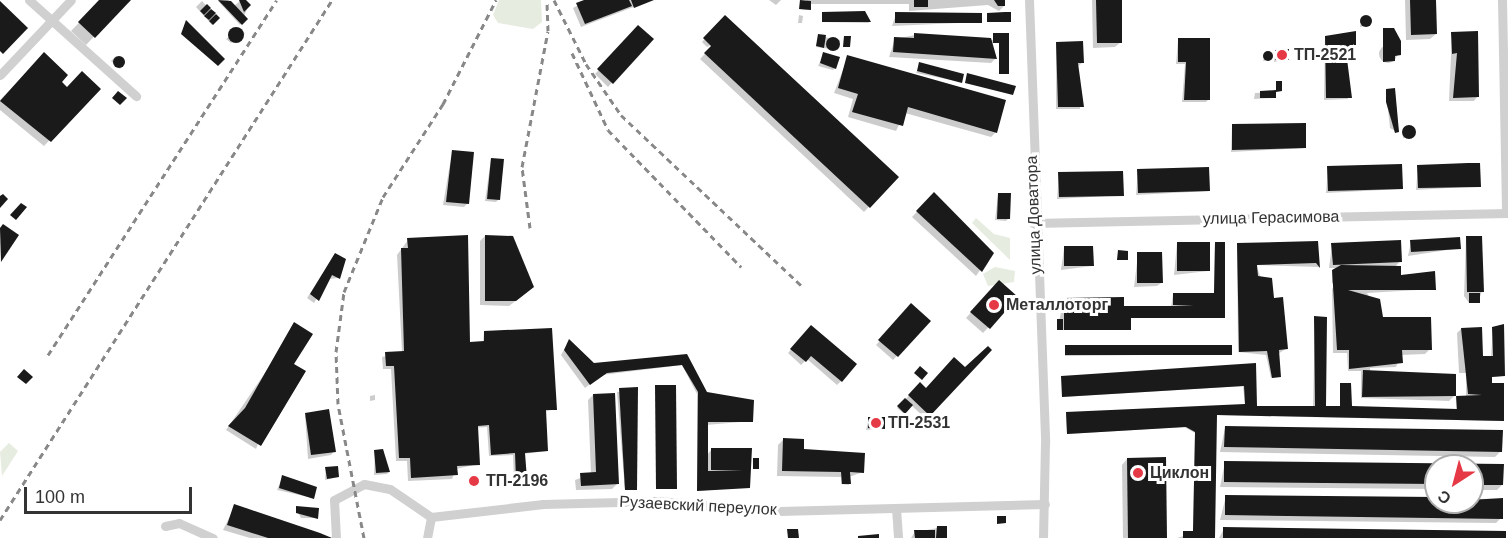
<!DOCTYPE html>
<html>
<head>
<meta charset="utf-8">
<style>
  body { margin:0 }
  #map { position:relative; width:1508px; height:538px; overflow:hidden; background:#fff; font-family:Helvetica,sans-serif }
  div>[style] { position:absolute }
  .green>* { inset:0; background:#e6ecdf }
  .shadow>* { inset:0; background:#0003 }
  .round { border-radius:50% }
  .building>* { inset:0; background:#1a1a1a }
  .minor>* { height:9px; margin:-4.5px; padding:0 4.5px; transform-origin:4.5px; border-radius:4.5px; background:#d0d0d0 }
  .rail>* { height:3px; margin-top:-1.5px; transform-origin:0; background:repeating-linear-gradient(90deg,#888 0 6px,transparent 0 10.5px) }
  .dots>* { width:16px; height:16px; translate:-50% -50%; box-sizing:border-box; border:3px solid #fff; border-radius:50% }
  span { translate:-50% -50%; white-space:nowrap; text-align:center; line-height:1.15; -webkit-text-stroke:6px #fff; paint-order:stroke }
  .poi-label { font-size:16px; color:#333; font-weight:700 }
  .left { translate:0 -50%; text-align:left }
  .street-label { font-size:16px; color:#333 }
  .north { position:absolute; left:1424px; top:454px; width:60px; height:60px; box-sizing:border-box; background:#fff; border:2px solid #adadad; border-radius:50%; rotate:216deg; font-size:16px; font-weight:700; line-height:24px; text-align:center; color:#333 }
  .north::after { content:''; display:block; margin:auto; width:21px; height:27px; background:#e63946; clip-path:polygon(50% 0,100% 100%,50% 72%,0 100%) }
  .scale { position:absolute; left:24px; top:487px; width:168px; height:27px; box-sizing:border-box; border:3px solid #333; border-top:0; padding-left:8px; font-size:18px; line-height:21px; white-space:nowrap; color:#333; -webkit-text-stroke:4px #fff; paint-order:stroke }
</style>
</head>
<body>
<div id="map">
  <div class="green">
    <div style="clip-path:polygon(499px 0,541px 0,542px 22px,533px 29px,498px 23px,493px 15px)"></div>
    <div style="clip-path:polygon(976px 218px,994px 234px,1010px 238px,1010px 260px,972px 223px)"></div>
    <div style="clip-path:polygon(995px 267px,1015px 271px,1014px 282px,988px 286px,983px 274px)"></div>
    <div style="clip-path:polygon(9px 443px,18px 451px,2px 476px,0 452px)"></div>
  </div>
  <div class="shadow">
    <div style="clip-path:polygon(101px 0,129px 0,86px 45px,71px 31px)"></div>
    <div style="clip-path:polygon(228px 0,234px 6px,241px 0,249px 5px,240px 25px,218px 1px)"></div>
    <div style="clip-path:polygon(588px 0,652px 0,581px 27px,573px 8px)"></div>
    <div style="clip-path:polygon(769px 0,781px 0,776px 5px)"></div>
    <div style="clip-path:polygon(807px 0,1004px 0,1004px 6px,999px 11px,988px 5px,909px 11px,909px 4px,810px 4px,809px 10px,799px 9px)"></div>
    <div style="clip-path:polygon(1092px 0,1120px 0,1121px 42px,1115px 47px,1093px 48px)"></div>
    <div style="clip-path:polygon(1405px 0,1435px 0,1436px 34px,1430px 39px,1406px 40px)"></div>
    <div style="clip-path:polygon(202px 1px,218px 18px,212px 25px,196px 7px)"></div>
    <div style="clip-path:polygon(864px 13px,869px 23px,822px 22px,822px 14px)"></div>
    <div style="clip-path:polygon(896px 14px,981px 22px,892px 26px)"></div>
    <div style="clip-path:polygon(799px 15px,803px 16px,802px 23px,798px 23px)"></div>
    <div style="clip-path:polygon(725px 17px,897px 177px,864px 212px,700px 59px,716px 42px,707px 47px,702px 42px)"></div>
    <div style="clip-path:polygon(1371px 18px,1371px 25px,1360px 27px,1361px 19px)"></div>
    <div style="clip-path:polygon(638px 27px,652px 39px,608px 87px,595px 74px)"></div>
    <div style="clip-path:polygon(241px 28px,245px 34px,231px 43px,226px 39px)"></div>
    <div style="clip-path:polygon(1452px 33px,1477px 97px,1474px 101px,1449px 101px)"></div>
    <div style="clip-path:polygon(1007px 34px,1007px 74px,999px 74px,999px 43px,991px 43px,996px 58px,991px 63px,889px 57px,895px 39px,915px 35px,993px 40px,993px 35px)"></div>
    <div style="clip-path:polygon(819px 36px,840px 40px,838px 50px,816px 47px)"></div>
    <div style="clip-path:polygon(1325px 37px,1355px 58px,1345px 61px,1348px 99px,1324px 100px)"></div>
    <div style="clip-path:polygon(1178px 40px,1208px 100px,1206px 102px,1182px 102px,1185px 64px,1176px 64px)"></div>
    <div style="clip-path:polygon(1056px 44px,1082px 63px,1077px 67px,1080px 109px,1056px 109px)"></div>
    <div class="round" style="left:1379px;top:45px;width:18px;height:18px"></div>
    <div style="clip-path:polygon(1276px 51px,1288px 59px,1274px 62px)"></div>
    <div style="clip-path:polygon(1266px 52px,1270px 60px,1263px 61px)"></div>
    <div style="clip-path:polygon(44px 54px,67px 89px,99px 89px,44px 146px,0 110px,0 100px)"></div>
    <div style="clip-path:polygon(824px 54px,835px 68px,833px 70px,818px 66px)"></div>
    <div style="clip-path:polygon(116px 56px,125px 63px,120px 69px,111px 61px)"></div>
    <div style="clip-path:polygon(848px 57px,996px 132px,991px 137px,905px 113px,896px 131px,848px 117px,853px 99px,834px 93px)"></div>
    <div style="clip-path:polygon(920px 64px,961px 82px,916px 73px)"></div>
    <div style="clip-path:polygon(1386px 91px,1397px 132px,1390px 128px)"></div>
    <div style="clip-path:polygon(1274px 92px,1274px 98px,1254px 99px,1255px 93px)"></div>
    <div style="clip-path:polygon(1232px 126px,1305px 148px,1231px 152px)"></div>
    <div style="clip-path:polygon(1414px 128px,1414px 137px,1403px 138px,1403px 129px)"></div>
    <div style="clip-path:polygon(452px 152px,468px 203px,464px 207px,443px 205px)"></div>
    <div style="clip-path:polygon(491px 159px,499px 199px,496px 202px,485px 201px)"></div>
    <div style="clip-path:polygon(1418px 166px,1479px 186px,1416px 190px)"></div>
    <div style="clip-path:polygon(1328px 167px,1401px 189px,1326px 193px)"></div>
    <div style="clip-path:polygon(1138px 170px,1209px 191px,1136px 195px)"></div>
    <div style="clip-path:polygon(1059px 174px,1122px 195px,1057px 199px)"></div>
    <div style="clip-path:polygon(934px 194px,992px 253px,976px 276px,912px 217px)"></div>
    <div style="clip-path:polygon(998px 195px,1009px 218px,1006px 221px,995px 220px)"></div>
    <div style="clip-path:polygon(485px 236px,527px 292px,509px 306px,480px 305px,480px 241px)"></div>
    <div style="clip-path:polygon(1466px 238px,1482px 291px,1478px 303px,1469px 303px,1464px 296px)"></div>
    <div style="clip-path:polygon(408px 240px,469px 343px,483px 343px,484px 332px,555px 409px,544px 412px,547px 451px,523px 454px,523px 480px,514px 481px,513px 455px,489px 456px,487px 427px,472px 428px,478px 464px,456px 469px,452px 479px,408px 481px,407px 461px,396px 461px,391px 369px,383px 369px,382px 357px,402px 352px,397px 255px)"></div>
    <div style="clip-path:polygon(1411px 242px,1460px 248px,1408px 256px)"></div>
    <div style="clip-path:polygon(1177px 243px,1208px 271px,1174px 275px)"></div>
    <div style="clip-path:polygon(1317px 243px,1319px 267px,1256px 265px,1287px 348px,1278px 354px,1279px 377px,1271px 378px,1266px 355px,1238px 352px,1237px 246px)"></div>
    <div style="clip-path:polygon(1215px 244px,1223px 318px,1129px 318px,1128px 330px,1057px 330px,1064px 299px,1123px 310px,1171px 308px,1173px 294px,1214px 294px)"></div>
    <div style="clip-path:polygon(1332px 245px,1400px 261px,1395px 267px,1400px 279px,1434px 289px,1367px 293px,1382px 319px,1430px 349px,1425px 354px,1401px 355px,1396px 367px,1370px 368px,1371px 379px,1455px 395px,1449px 401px,1361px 398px,1361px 371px,1348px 371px,1347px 353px,1333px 353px,1332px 289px,1337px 283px,1332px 283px,1332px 272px,1337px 268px,1329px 268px)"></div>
    <div style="clip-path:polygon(1064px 248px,1092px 266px,1061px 270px)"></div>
    <div style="clip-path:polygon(1138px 254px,1161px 283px,1157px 286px,1134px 287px)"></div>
    <div style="clip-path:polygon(332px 259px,344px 260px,338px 278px,328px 279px,314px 303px,307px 298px)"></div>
    <div style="clip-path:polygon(994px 287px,1016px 298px,983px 333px,966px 318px)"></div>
    <div style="clip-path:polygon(912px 305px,929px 321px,893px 360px,876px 345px)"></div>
    <div style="clip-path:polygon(1315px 318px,1322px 408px,1340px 408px,1340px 385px,1350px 408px,1456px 410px,1456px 398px,1466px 397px,1466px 373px,1459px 373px,1457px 333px,1461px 329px,1482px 358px,1491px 357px,1493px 328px,1503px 376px,1490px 377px,1501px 421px,1215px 415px,1214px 538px,1177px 538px,1193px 533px,1195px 433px,1184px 427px,1067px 434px,1066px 413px,1245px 406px,1243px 386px,1062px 397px,1062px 377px,1254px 365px,1256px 407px,1313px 408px)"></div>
    <div style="clip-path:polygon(807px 331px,841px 381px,837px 385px,807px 359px,801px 365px,788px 353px)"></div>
    <div style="clip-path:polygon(569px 341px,594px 366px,686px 356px,706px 393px,752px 421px,706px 425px,707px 455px,712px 449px,751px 450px,749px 487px,697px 491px,697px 394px,682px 365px,602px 375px,585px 388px,561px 355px)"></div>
    <div style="clip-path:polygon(1065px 346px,1231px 354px,1065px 356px)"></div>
    <div style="clip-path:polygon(273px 361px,292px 364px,256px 449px,226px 430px)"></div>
    <div style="clip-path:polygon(969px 372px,926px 419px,911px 405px,903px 413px,897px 408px,920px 384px,926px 390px)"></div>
    <div style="clip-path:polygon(637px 389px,636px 490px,625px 490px,617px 392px)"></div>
    <div style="clip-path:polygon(375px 395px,375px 400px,370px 401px,370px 396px)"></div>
    <div style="clip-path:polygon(593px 395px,618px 483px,612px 489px,576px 490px,575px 480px,591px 474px,588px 400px)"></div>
    <div style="clip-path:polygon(305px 415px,334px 451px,331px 455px,308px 459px)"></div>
    <div style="clip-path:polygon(869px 418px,883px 428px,866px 430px)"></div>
    <div style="clip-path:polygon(1225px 428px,1501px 451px,1495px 457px,1220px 452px)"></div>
    <div style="clip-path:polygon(783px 440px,802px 450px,863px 472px,849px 477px,849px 485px,841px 484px,841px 477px,777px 476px,778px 445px)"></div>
    <div style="clip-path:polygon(375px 451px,389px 472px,387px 474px,374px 475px)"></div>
    <div style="clip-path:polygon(1127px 459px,1166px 538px,1123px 538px,1122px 465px)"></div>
    <div style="clip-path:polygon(1225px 462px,1502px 465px,1502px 485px,1497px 490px,1472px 490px,1472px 466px,1436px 466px,1436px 489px,1220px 487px)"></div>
    <div style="clip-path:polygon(326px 468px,338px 477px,325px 480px)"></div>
    <div style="clip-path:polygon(283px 476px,313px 498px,277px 490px)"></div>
    <div style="clip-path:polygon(1226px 496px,1501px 499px,1501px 518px,1496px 523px,1220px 520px)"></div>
    <div style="clip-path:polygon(235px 506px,326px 538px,250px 538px,223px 530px)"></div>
    <div style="clip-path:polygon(296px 509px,316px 518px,301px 518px)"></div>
    <div style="clip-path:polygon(938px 528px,945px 538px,911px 538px,915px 532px)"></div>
    <div style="clip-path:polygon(1224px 529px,1505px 538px,1219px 538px)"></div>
  </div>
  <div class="building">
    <div style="clip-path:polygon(99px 0,131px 0,95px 38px,78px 22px)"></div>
    <div style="clip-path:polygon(218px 0,231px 1px,248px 19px,242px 25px)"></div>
    <div style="clip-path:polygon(239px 0,246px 0,251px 5px,244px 12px)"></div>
    <div style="clip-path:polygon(584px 0,629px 0,632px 6px,585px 24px,576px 3px)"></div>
    <div style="clip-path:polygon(631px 0,654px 0,634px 8px)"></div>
    <div style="clip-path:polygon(800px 0,811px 1px,811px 10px,799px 9px)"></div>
    <div style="clip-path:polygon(914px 0,928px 0,928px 7px,914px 7px)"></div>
    <div style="clip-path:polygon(994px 0,1005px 0,1005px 6px,998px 6px)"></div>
    <div style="clip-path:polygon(1096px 0,1122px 0,1122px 43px,1097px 43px)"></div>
    <div style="clip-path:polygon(1410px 0,1436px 0,1437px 34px,1411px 35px)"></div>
    <div style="clip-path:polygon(0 1px,28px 28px,3px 54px,0 51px)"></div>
    <div style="clip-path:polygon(207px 4px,211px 8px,204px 15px,200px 11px)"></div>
    <div style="clip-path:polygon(211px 9px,216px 13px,209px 20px,204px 16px)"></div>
    <div style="clip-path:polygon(822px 12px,865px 11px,871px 22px,822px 22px)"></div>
    <div style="clip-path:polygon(895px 12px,982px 13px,982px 23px,895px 23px)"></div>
    <div style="clip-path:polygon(1005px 12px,1011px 12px,1011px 22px,987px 22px,987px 13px)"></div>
    <div style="clip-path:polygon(216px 14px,220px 18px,213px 25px,209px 21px)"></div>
    <div style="clip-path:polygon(725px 15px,899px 177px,870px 208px,704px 53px,711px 46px,703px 38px)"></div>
    <div class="round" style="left:1360px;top:15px;width:12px;height:12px"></div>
    <div style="clip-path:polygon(186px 20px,225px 59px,218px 66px,181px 34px)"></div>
    <div style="clip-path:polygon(638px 25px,654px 39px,613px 84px,597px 69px)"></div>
    <div class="round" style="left:228px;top:27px;width:16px;height:16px"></div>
    <div style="clip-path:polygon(1383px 28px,1394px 28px,1401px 41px,1401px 55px,1395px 56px,1395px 61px,1383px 62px)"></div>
    <div style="clip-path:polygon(1356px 31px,1356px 59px,1347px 59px,1352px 98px,1326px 98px,1325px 36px)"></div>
    <div style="clip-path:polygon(1478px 31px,1479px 97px,1453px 98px,1457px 53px,1452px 54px,1451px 32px)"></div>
    <div style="clip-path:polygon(914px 33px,991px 38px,997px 59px,893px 52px,894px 37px,914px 38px)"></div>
    <div style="clip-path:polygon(993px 33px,1009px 33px,1009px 74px,999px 74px,999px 43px,993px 43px)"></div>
    <div style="clip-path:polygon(818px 34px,826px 35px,824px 48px,816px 46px)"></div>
    <div style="clip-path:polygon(844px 36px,851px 36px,850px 47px,843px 47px)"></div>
    <div class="round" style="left:826px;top:37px;width:14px;height:14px"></div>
    <div style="clip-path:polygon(1178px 38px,1210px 38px,1210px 100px,1184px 100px,1186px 62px,1178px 62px)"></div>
    <div style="clip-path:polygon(1083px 41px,1084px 63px,1078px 63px,1084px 107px,1058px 107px,1056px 42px)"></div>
    <div style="clip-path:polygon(1289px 49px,1289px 60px,1275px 60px,1275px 50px)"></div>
    <div class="round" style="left:1263px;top:51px;width:10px;height:10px"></div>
    <div style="clip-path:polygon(44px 52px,68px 75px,62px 82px,67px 87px,82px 71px,101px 89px,51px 142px,0 101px)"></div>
    <div style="clip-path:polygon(823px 52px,840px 57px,836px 69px,820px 63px)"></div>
    <div style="clip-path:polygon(847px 55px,1006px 100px,997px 133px,908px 107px,903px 126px,852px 112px,858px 94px,838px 88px)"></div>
    <div class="round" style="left:113px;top:56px;width:12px;height:12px"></div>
    <div style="clip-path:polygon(919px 62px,964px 74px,962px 83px,917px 71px)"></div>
    <div style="clip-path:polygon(967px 73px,1016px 86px,1013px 95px,965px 83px)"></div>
    <div style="clip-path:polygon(1276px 81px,1282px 81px,1282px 91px,1276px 92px)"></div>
    <div style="clip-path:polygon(1395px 88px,1399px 132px,1395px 133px,1386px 102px,1386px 89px)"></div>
    <div style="clip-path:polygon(1276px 90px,1276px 98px,1260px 98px,1260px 91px)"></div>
    <div style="clip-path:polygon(118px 91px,127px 98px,120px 105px,112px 98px)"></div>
    <div style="clip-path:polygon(1306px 123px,1306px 148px,1232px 150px,1232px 124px)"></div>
    <div class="round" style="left:1402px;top:125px;width:14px;height:14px"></div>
    <div style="clip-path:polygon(452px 150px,474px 152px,469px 204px,446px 202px)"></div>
    <div style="clip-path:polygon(491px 158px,504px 159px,500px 200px,487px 199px)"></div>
    <div style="clip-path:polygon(1468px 163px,1480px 163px,1481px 187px,1418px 188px,1417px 165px)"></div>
    <div style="clip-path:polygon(1402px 164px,1403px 189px,1328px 191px,1327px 166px)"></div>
    <div style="clip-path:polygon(1209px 167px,1210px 191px,1138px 193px,1137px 169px)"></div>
    <div style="clip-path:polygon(1123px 171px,1124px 196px,1059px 197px,1058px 172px)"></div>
    <div style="clip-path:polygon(934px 192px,994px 253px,982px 272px,916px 211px)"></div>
    <div style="clip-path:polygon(998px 193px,1011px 193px,1010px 219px,997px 219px)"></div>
    <div style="clip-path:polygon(3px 194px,8px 199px,0 208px,0 196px)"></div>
    <div style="clip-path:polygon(21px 203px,27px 207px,16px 220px,10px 215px)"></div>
    <div style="clip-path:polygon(3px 224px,19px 235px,1px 262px,0 228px)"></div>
    <div style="clip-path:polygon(468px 235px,470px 342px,484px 341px,484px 331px,552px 328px,557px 410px,546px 410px,548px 451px,525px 453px,527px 479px,516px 479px,515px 453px,491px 455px,489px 425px,478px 426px,480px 465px,457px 466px,458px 475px,411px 478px,410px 458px,399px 458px,394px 366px,386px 366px,385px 352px,404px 351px,401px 248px,408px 248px,407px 238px)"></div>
    <div style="clip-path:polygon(485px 235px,513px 236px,534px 287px,516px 301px,485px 301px)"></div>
    <div style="clip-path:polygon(1466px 236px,1482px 236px,1484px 292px,1467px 292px)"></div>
    <div style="clip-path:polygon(1460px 237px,1461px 249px,1411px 252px,1410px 240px)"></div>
    <div style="clip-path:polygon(1401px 240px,1402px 262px,1333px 265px,1331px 243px)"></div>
    <div style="clip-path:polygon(1318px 241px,1320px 268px,1316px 263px,1257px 265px,1258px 276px,1272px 278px,1274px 298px,1283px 297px,1288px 349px,1279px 350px,1281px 377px,1272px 378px,1267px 351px,1239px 352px,1237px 243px)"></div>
    <div style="clip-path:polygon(1177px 242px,1210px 242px,1210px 271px,1177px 271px)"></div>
    <div style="clip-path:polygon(1215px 242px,1225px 242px,1225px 318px,1131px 318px,1131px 330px,1064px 330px,1064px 298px,1124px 297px,1124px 306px,1194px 306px,1173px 305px,1173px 293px,1214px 293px)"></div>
    <div style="clip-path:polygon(1064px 246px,1093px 246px,1094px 266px,1064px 266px)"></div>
    <div style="clip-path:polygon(1118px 250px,1128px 251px,1128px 260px,1117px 260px)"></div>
    <div style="clip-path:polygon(1137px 252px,1162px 252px,1163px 283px,1137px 283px)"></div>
    <div style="clip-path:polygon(335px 253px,346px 259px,340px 279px,332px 275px,319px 301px,310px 294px)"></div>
    <div style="clip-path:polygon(1341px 265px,1401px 266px,1401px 275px,1435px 271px,1436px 290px,1348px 290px,1380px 299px,1383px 317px,1431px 317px,1432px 350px,1402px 350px,1403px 363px,1349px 369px,1349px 350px,1337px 350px,1332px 270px)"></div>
    <div style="clip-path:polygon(999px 280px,1018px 297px,990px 329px,970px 312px)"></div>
    <div style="clip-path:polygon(1469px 293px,1480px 293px,1480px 303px,1469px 303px)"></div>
    <div style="clip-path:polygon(911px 303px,931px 321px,898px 357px,878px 340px)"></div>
    <div style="clip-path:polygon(1314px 316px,1327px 317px,1326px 406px,1340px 406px,1340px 383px,1351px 383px,1352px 406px,1457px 409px,1456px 396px,1482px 395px,1468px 394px,1461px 328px,1482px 327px,1483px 356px,1493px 356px,1492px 327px,1504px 324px,1505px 376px,1492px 377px,1492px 383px,1504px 383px,1504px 421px,1217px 415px,1215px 538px,1183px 538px,1183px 531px,1193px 531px,1195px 432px,1186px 427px,1067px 434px,1066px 412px,1245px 404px,1244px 386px,1062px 397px,1061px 376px,1256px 363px,1257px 406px,1315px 406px)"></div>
    <div style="clip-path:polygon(1057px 319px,1063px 319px,1063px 330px,1057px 330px)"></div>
    <div style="clip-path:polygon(294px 322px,313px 334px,294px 364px,306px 371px,261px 446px,228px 426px,245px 408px)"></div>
    <div style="clip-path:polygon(811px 325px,857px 364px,842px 382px,811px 356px,806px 362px,790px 349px)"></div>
    <div style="clip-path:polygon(569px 339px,594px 363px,687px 354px,707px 392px,754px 400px,753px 422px,708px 422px,708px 471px,743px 471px,711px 470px,711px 448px,752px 448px,750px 488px,697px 491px,698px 392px,682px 365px,607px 373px,590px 385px,564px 350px)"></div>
    <div style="clip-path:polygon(1065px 345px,1232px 345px,1232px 355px,1065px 355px)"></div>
    <div style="clip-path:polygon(988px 346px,992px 350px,930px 416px,908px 395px,920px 382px,926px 388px,954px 357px,965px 367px)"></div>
    <div style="clip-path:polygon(920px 366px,928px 373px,922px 380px,914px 373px)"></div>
    <div style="clip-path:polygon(24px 369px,33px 377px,26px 384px,17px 377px)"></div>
    <div style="clip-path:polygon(1363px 370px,1456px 374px,1456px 396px,1362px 397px)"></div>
    <div style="clip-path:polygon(655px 385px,676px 385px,677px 489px,656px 489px)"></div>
    <div style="clip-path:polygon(638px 387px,637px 490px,625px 490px,619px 388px)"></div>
    <div style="clip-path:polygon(615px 393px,619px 484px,581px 486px,580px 473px,596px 472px,593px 394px)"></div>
    <div style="clip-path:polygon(905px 398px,913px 405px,905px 414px,897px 406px)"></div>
    <div style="clip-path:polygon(329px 409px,336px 452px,311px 455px,305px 413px)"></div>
    <div style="clip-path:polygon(868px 417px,885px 417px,885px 429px,868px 428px)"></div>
    <div style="clip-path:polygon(1225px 426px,1503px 430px,1502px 452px,1224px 447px)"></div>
    <div style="clip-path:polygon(783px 438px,804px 439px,804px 449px,865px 453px,864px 473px,850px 472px,851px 484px,842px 484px,841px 472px,782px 471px)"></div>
    <div style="clip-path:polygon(383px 449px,390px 472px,376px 473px,374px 450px)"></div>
    <div style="clip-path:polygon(1166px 457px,1167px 538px,1128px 538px,1127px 458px)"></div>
    <div style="clip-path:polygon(753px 458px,759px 458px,759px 469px,753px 469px)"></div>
    <div style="clip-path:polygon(1224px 461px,1504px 464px,1503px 485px,1472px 485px,1472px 466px,1436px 466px,1436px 484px,1224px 482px)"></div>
    <div style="clip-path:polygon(338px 466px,339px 477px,327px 479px,325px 467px)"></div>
    <div style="clip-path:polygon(282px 475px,317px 487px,314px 499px,279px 488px)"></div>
    <div style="clip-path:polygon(478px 475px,478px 485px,470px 486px,469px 476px)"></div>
    <div style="clip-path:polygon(1225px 495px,1436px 497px,1436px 502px,1503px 498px,1503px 519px,1225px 515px)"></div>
    <div style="clip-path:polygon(234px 504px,320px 533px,332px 538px,268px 538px,227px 525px)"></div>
    <div style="clip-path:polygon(296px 506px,319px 508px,318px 519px,296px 513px)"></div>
    <div style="clip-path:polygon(997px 516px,1006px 516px,1006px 523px,997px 524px)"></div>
    <div style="clip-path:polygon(937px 526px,947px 526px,947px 538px,936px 538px)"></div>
    <div style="clip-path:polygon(1223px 527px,1506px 531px,1506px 538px,1223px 538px)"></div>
    <div style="clip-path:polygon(787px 529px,798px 529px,799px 538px,788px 538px)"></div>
    <div style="clip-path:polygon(914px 530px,935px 530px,935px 538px,915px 538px)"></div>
    <div style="clip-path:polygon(879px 534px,879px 538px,858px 538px,858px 536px)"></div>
  </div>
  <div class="minor">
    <div style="left:29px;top:0;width:144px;rotate:41.9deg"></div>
    <div style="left:1029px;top:0;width:443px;rotate:87.9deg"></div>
    <div style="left:1045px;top:443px;width:95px;rotate:91.2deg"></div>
    <div style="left:1502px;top:0;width:213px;rotate:88.9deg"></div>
    <div style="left:0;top:75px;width:103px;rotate:-46.6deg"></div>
    <div style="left:1033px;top:223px;width:475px;rotate:-1.2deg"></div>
    <div style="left:896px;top:508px;width:30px;rotate:86deg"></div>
    <div style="left:165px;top:526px;width:14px;rotate:-12deg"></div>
    <div style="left:179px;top:523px;width:37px;rotate:24deg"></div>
    <div style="left:336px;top:538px;width:38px;rotate:-93deg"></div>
    <div style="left:334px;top:500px;width:34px;rotate:-28deg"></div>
    <div style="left:364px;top:484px;width:26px;rotate:11deg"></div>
    <div style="left:390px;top:489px;width:50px;rotate:34.3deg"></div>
    <div style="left:431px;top:517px;width:113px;rotate:-6.6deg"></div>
    <div style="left:543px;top:504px;width:115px;rotate:-1.5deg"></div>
    <div style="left:658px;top:501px;width:121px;rotate:4.7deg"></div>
    <div style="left:779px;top:511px;width:266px;rotate:-1.5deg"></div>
    <div style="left:427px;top:538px;width:21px;rotate:-79deg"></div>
  </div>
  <div class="rail">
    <div style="left:554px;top:0;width:72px;rotate:63.4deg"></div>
    <div style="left:586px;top:64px;width:62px;rotate:55.5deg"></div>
    <div style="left:621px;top:115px;width:250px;rotate:43.4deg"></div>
    <div style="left:572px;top:53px;width:85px;rotate:64.9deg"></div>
    <div style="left:608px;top:130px;width:191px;rotate:45.8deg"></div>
    <div style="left:530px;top:228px;width:62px;rotate:-97.5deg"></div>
    <div style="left:522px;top:167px;width:138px;rotate:-79.2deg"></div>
    <div style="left:548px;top:31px;width:31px;rotate:-92deg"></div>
    <div style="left:48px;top:355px;width:422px;rotate:-57.2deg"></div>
    <div style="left:0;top:520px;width:617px;rotate:-57.44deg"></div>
    <div style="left:364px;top:538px;width:136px;rotate:-101deg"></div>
    <div style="left:338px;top:404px;width:52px;rotate:-92.2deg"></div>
    <div style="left:336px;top:352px;width:61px;rotate:-82.4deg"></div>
    <div style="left:344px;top:292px;width:103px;rotate:-67.7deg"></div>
    <div style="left:383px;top:197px;width:111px;rotate:-57.2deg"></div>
    <div style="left:443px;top:104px;width:117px;rotate:-63deg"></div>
  </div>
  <div class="dots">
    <div style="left:1282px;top:55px;background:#e63946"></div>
    <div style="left:994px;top:305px;background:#e63946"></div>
    <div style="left:876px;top:423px;background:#e63946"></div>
    <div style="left:1138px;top:473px;background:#e63946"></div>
    <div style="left:474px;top:481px;background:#e63946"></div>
  </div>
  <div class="poi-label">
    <span class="left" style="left:1294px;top:55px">ТП-2521</span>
    <span class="left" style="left:1006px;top:305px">Металлоторг</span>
    <span class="left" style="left:888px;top:423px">ТП-2531</span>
    <span class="left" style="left:1150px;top:473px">Циклон</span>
    <span class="left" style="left:486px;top:481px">ТП-2196</span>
  </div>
  <div class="street-label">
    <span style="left:1034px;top:215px;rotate:-92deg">улица Доватора</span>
    <span style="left:1271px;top:218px;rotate:-1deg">улица Герасимова</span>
    <span style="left:698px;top:506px;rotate:3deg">Рузаевский переулок</span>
  </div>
  <div class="north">С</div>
  <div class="scale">100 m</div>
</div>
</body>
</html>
